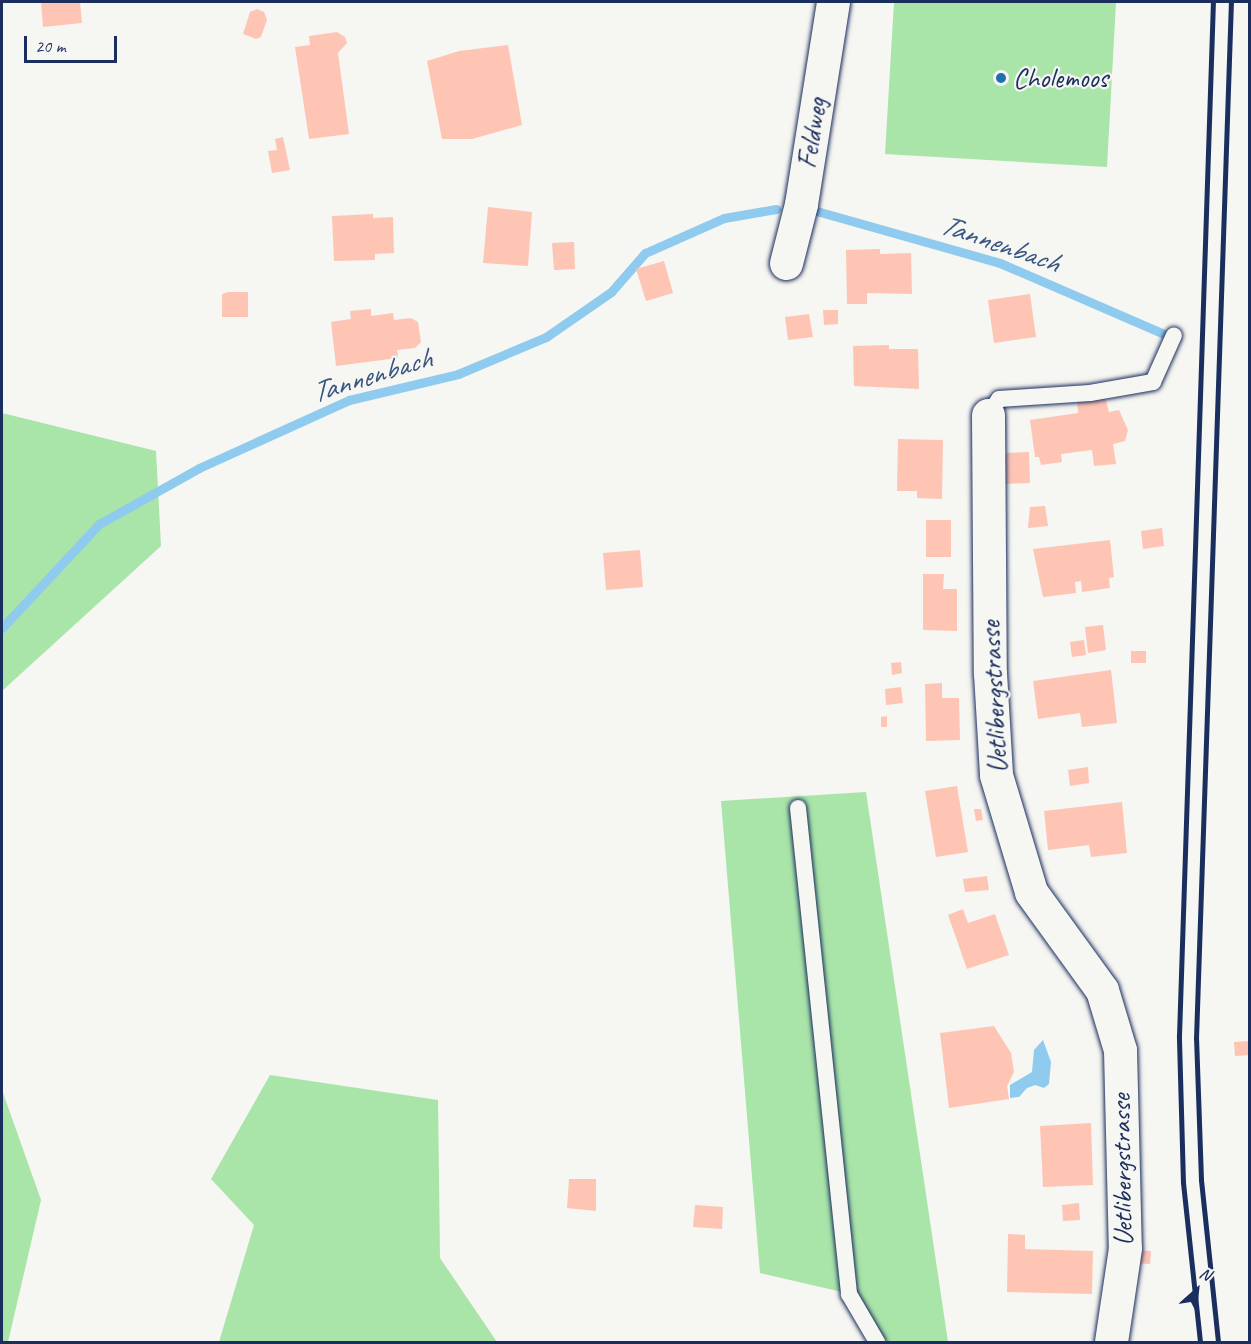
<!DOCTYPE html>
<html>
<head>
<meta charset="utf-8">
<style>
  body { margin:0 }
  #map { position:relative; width:1251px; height:1344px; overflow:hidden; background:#f6f6f2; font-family:Caveat,sans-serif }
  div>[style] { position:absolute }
  .green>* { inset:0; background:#a9e4a9 }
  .water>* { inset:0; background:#8fcaef }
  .stream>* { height:9px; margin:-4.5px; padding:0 4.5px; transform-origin:4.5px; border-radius:4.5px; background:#8fcaef }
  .building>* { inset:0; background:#fec5b5 }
  .roads { filter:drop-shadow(0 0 2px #1b2f5e) drop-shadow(0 0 2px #1b2f5e) }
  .lane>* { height:16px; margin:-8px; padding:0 8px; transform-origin:8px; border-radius:8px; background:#f6f6f2 }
  .street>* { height:33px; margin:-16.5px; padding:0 16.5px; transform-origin:16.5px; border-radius:16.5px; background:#f6f6f2 }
  .rail>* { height:4.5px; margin:-2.25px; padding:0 2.25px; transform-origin:2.25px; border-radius:2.25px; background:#1b2f5e }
  .dots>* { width:16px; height:16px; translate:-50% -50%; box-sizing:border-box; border:3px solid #f6f6f2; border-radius:50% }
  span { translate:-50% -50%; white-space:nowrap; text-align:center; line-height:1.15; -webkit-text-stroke:4.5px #f6f6f2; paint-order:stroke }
  .poi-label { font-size:28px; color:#1b2f5e }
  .left { translate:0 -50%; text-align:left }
  .street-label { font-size:28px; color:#1b2f5e }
  .water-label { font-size:30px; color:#385682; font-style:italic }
  .frame { position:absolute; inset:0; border:3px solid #1b2f5e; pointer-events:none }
  .north { position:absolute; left:1167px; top:1260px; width:60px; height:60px; -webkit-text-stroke:4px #f6f6f2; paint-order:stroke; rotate:27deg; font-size:16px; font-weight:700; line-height:24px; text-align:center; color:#1b2f5e }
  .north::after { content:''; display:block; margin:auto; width:21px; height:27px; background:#1b2f5e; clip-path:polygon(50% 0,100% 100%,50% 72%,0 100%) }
  .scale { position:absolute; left:24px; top:36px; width:93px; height:27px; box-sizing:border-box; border:3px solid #1b2f5e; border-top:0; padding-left:8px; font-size:18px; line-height:21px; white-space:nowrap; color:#1b2f5e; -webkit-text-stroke:4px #f6f6f2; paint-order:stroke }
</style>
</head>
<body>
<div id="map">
  <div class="green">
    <div style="clip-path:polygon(894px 2px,1116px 2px,1107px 167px,885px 154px)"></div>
    <div style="clip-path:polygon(2px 413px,156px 451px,161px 546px,2px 691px)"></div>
    <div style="clip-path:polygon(866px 792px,948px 1342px,887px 1342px,855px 1295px,760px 1273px,721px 801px)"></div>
    <div style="clip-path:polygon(270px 1075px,438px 1100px,440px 1258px,497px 1342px,219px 1342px,254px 1225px,211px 1179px)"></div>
    <div style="clip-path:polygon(2px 1090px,41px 1200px,8px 1342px,2px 1342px)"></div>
  </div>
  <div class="water">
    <div style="clip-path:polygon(1043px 1040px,1051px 1062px,1049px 1084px,1044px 1088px,1035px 1085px,1027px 1088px,1019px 1097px,1010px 1098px,1010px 1085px,1032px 1072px,1034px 1050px)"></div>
  </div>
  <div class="stream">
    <div style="left:813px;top:210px;width:194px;rotate:15.8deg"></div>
    <div style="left:1000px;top:263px;width:181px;rotate:23.4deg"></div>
    <div style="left:2px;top:628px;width:142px;rotate:-47deg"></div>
    <div style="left:99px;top:524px;width:115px;rotate:-29.2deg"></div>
    <div style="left:199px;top:468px;width:165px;rotate:-24.4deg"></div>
    <div style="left:349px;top:400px;width:112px;rotate:-13.4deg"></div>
    <div style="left:458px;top:374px;width:95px;rotate:-22.8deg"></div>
    <div style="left:546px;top:337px;width:79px;rotate:-34.7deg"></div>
    <div style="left:611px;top:292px;width:52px;rotate:-48.9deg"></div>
    <div style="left:645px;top:253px;width:86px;rotate:-23.9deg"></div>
    <div style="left:724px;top:218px;width:53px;rotate:-9.8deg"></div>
  </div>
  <div class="building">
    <div style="clip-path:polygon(41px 2px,80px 2px,82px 23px,43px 27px)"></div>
    <div style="clip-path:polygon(257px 9px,264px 12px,267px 20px,261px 37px,256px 39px,243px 34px,250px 12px)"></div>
    <div style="clip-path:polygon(337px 32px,345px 37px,347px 43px,338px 53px,349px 134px,309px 139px,295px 47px,310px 45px,309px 36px)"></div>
    <div style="clip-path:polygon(508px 45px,522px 125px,472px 139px,442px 139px,427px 61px,459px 51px)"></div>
    <div style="clip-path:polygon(283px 137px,290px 170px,272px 173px,268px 151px,277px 150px,275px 139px)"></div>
    <div style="clip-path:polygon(488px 207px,532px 212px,528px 266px,483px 263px)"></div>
    <div style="clip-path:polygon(373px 214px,373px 218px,393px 217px,394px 253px,375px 254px,375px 260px,334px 261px,332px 216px)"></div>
    <div style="clip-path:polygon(574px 242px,575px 269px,554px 270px,552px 243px)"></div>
    <div style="clip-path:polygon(880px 249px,880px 254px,911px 253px,912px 294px,867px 293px,867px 304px,847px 304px,846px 250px)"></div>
    <div style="clip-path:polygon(664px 261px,673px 293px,646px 301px,636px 269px)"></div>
    <div style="clip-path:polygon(229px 292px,248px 292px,248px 317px,222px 317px,222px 294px)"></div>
    <div style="clip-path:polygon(1030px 294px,1036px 337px,994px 343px,988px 300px)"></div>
    <div style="clip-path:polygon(371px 309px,371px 316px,393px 313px,394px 320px,411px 318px,418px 322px,421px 342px,415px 348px,397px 350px,398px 358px,336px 366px,331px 322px,351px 319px,350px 311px)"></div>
    <div style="clip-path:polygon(823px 310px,838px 310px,838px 324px,824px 325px)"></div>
    <div style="clip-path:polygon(809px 314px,813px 337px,788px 340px,785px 317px)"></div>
    <div style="clip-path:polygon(889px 345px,889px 349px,918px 349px,919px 389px,854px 386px,853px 346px)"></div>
    <div style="clip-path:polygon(1105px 397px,1109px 412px,1119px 410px,1128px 430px,1125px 441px,1113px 444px,1116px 464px,1094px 466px,1092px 450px,1061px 454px,1062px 462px,1041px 465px,1039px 457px,1035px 457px,1030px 420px,1078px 413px,1077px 399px)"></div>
    <div style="clip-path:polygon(898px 439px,943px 440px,942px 499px,917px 498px,917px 491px,897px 491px)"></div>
    <div style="clip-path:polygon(1029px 452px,1030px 483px,1001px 484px,1000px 460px,1007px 453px)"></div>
    <div style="clip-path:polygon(1045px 506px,1048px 526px,1028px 528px,1030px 507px)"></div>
    <div style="clip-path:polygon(926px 520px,951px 520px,951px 557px,926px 557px)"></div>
    <div style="clip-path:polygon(1162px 528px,1164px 546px,1143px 549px,1141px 531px)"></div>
    <div style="clip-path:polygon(1110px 540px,1114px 577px,1109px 578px,1110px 588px,1082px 592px,1081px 581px,1075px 582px,1076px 593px,1043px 597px,1033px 549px)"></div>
    <div style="clip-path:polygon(640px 550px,643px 587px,606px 590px,603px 553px)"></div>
    <div style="clip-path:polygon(923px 574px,944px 574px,943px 589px,957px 589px,957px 631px,923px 630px)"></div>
    <div style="clip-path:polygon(1103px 625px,1106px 650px,1088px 653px,1085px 627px)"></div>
    <div style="clip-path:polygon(1084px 640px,1086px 655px,1072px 657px,1070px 642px)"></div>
    <div style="clip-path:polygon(1131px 651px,1146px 651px,1146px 663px,1131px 663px)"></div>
    <div style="clip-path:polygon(901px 662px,902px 673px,892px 675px,891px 663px)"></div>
    <div style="clip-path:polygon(1111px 670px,1117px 723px,1082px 727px,1080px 713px,1038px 719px,1033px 681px)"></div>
    <div style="clip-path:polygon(942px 683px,942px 698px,959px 698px,960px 740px,926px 741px,925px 684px)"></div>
    <div style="clip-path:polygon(901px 687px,903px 703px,886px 705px,885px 689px)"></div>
    <div style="clip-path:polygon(887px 716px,887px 727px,881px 727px,881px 717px)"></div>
    <div style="clip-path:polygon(1088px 767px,1089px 783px,1070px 786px,1068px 770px)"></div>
    <div style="clip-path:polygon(957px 786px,968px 852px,936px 857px,925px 791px)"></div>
    <div style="clip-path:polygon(1122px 802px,1127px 853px,1091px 857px,1089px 845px,1048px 850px,1044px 811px)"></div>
    <div style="clip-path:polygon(974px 809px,981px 809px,983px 820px,976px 821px)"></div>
    <div style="clip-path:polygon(987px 876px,989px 890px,965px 892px,963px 879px)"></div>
    <div style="clip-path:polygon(963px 909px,968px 923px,995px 914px,1009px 955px,967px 969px,948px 915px)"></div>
    <div style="clip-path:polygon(994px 1026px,1011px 1053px,1014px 1072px,1007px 1086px,1009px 1099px,949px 1108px,940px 1033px)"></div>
    <div style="clip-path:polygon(1250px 1041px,1250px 1055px,1235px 1056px,1234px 1042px)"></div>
    <div style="clip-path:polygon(1091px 1123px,1093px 1185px,1043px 1187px,1040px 1126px)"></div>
    <div style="clip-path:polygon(569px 1179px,596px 1179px,596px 1211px,567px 1208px)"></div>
    <div style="clip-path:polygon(1079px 1203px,1080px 1220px,1063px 1221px,1062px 1205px)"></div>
    <div style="clip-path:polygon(695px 1205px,723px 1207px,722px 1229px,693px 1227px)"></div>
    <div style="clip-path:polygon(1008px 1234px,1025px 1235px,1025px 1249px,1093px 1251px,1092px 1294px,1007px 1292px)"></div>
    <div style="clip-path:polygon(1135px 1250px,1151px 1251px,1150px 1264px,1135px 1263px)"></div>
  </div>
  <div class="roads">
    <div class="lane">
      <div style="left:988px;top:415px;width:19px;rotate:-55deg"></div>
      <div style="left:999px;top:399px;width:91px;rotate:-3.8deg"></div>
      <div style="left:1090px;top:393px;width:64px;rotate:-9.9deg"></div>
      <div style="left:1153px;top:382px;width:51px;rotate:-65.9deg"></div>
      <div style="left:798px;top:808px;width:489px;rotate:84deg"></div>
      <div style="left:849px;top:1294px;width:56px;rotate:59.7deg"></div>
    </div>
    <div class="street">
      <div style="left:786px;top:263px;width:61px;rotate:-75.7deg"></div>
      <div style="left:801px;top:204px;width:205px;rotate:-81deg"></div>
      <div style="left:988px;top:415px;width:258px;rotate:89.6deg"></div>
      <div style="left:990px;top:673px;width:102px;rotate:86.6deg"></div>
      <div style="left:996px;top:775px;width:122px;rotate:73.3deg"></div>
      <div style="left:1031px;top:892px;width:121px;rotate:54.1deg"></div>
      <div style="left:1102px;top:990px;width:63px;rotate:73.3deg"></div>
      <div style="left:1120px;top:1050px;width:198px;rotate:88.6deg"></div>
      <div style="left:1125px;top:1248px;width:95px;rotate:98.5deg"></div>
    </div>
  </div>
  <div class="rail">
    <div style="left:1200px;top:1342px;width:160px;rotate:-96.1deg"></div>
    <div style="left:1183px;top:1183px;width:147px;rotate:-91.6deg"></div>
    <div style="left:1179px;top:1036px;width:1035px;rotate:-88.12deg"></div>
    <div style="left:1218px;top:1342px;width:163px;rotate:-96deg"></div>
    <div style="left:1201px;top:1180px;width:141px;rotate:-92deg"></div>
    <div style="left:1196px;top:1039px;width:1038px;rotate:-88.07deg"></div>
  </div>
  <div class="dots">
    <div style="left:1001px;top:78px;background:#1f6fb2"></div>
  </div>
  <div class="poi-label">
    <span class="left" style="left:1013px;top:78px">Cholemoos</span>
  </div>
  <div class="street-label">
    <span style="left:812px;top:133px;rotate:-81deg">Feldweg</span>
    <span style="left:994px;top:697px;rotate:-93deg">Uetlibergstrasse</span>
    <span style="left:1122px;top:1170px;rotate:-91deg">Uetlibergstrasse</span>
  </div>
  <div class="water-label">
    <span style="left:1000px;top:243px;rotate:19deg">Tannenbach</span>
    <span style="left:371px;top:375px;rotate:-17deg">Tannenbach</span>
  </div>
  <div class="frame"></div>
  <div class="north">N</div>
  <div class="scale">20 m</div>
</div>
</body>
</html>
